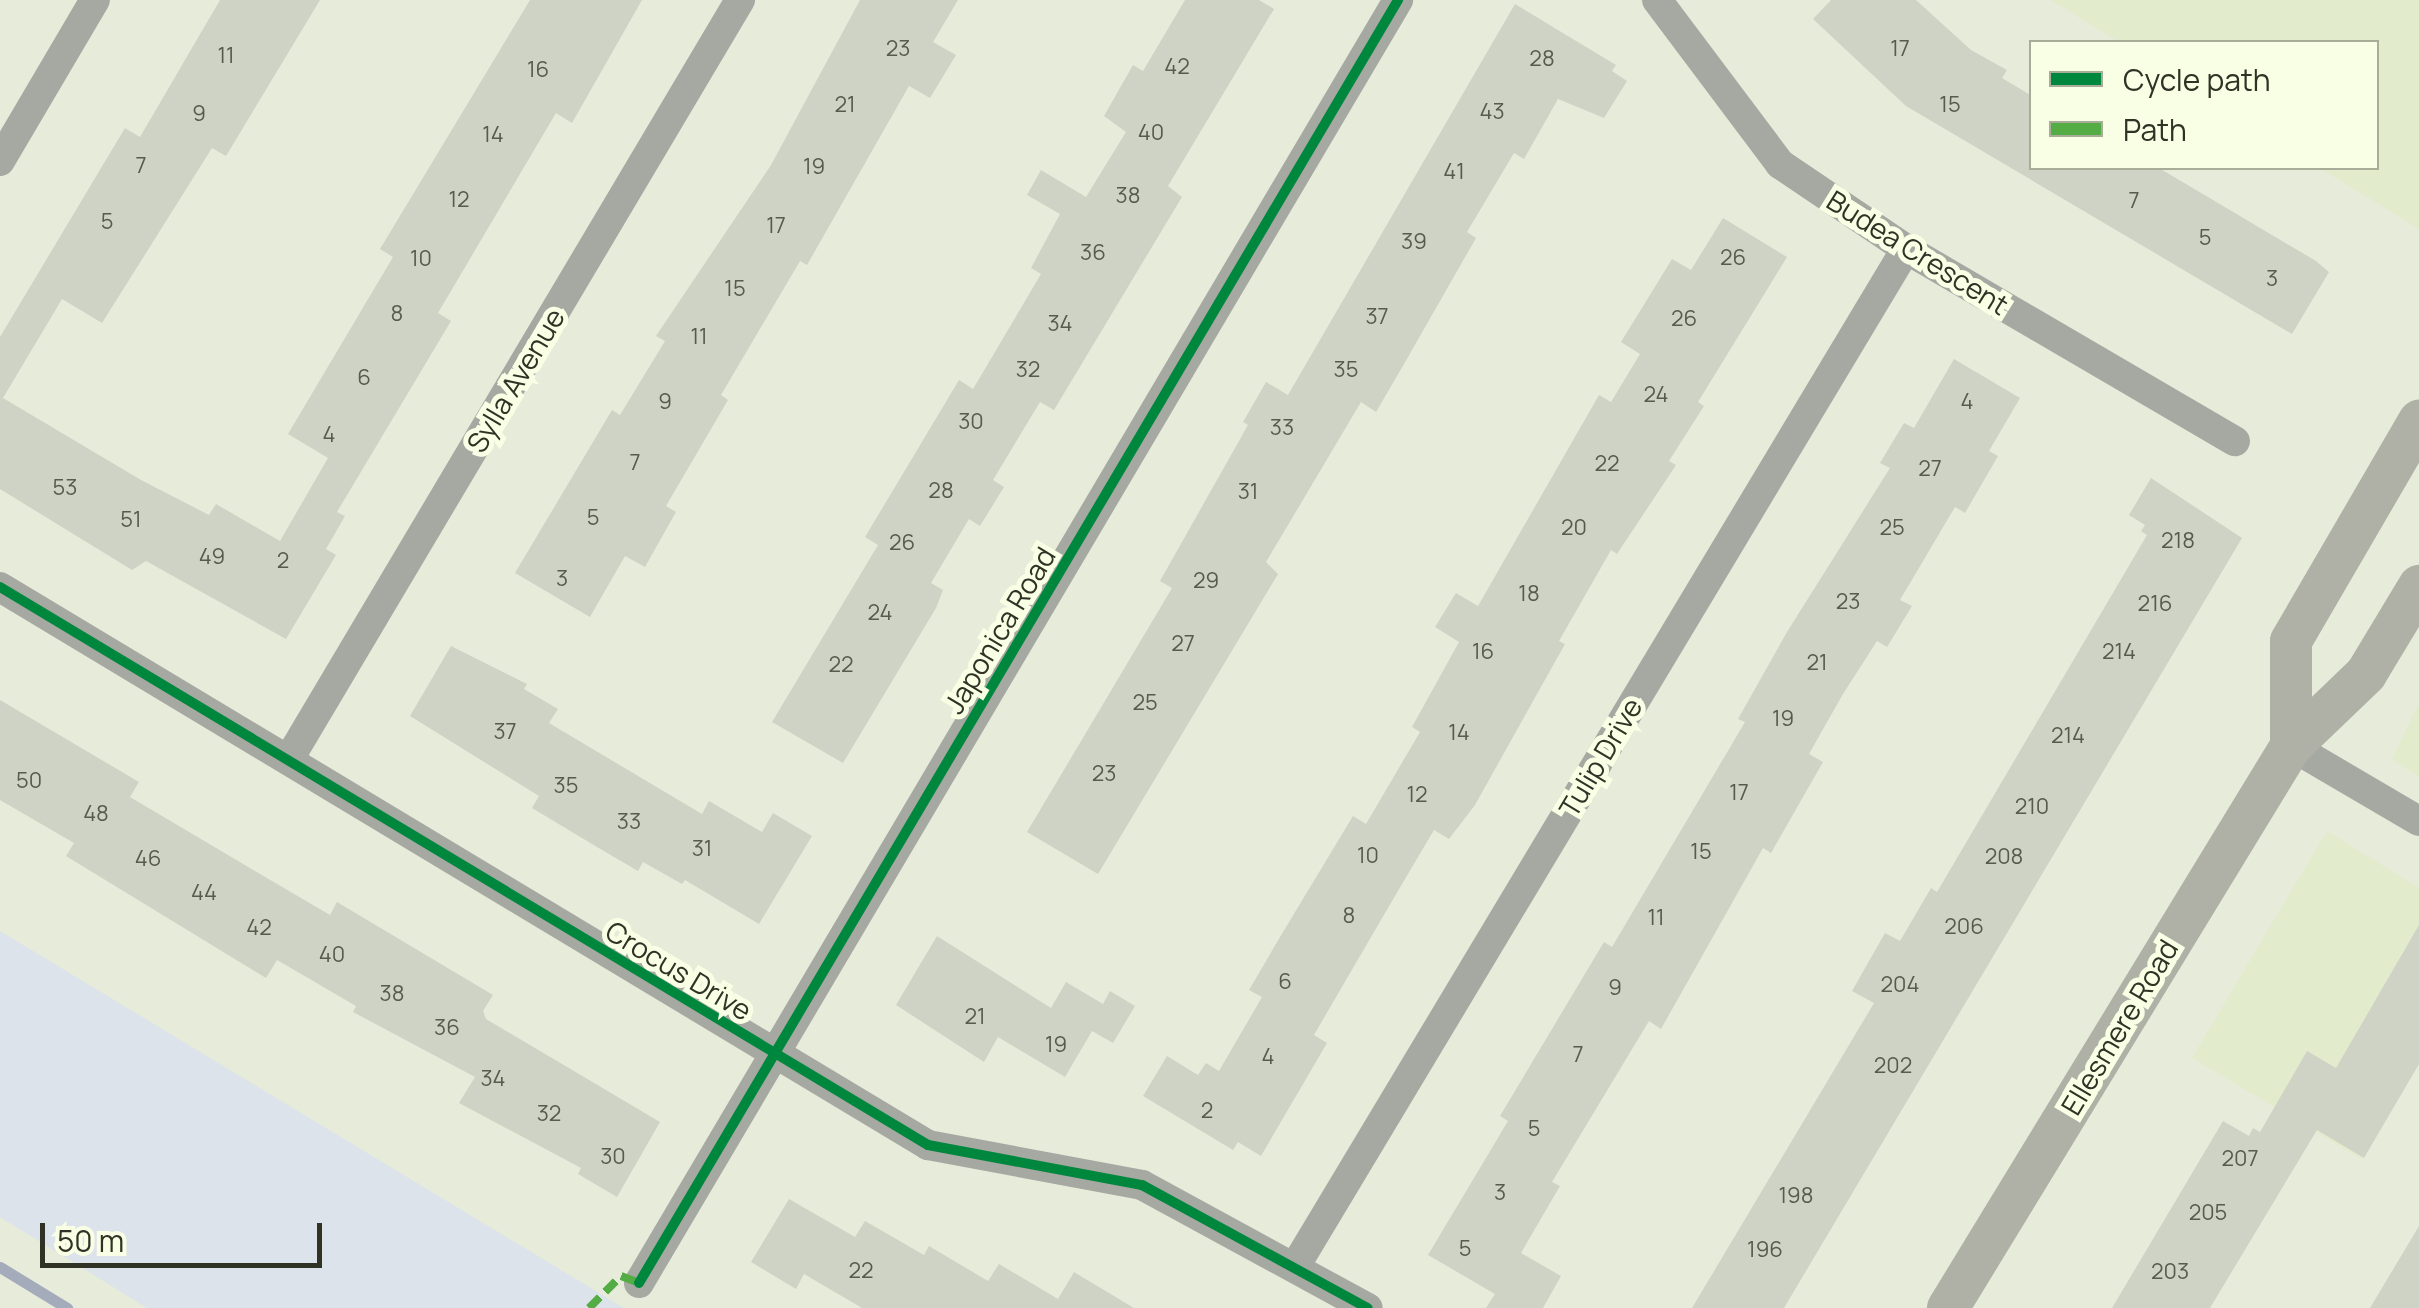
<!DOCTYPE html>
<html>
<head>
<meta charset="utf-8">
<style>
  body { margin:0 }
  #map { position:relative; width:2419px; height:1308px; overflow:hidden; background:#e6ebda; font-family:Manrope,sans-serif }
  div>[style] { position:absolute }
  .built>* { inset:0; background:#e3ebcd }
  .green>* { inset:0; background:#dde3ea }
  .stream>* { height:11px; margin:-5.5px; padding:0 5.5px; transform-origin:5.5px; border-radius:5.5px; background:#a4abba }
  .building>* { inset:0; background:#cfd3c5 }
  .street>* { height:30px; margin:-15px; padding:0 15px; transform-origin:15px; border-radius:15px; background:#a6a8a2 }
  .secondary>* { height:42px; margin:-21px; padding:0 21px; transform-origin:21px; border-radius:21px; background:#afb1a7 }
  .quiet>* { height:8px; margin-top:-4px; transform-origin:0; background:repeating-linear-gradient(90deg,#54ac44 0 15px,transparent 0 23px) }
  .cycleway>* { height:10px; margin:-5px; padding:0 5px; transform-origin:5px; border-radius:5px; background:#00873e }
  span { translate:-50% -50%; white-space:nowrap; text-align:center; line-height:1.15; -webkit-text-stroke:10px #f8ffe4; paint-order:stroke }
  .number-label { font-size:22px; color:#575a4d }
  .number-label span { -webkit-text-stroke-width:0 }
  .street-label { font-size:28px; color:#2f3225 }
  .legend { position:absolute; left:2029px; top:40px; width:350px; height:130px; box-sizing:border-box; background:#f8ffe4; border:2px solid #a8ad98; margin:0; padding:12px 18px; list-style:none; font-size:30px; color:#2f3225 }
  .legend li { display:flex; align-items:center; gap:20px; height:50px }
  .legend b { width:50px; border:2px solid #a8ad98 }
  .scale { position:absolute; left:40px; top:1223px; width:282px; height:45px; box-sizing:border-box; border:5px solid #2f3225; border-top:0; padding-left:12px; font-size:30px; line-height:35px; white-space:nowrap; color:#2f3225; -webkit-text-stroke:8px #f8ffe4; paint-order:stroke }
</style>
</head>
<body>
<div id="map">
  <div class="built">
    <div style="clip-path:polygon(2051px 0,2419px 0,2419px 229px,2320px 168px,2376px 168px,2376px 42px,2119px 42px)"></div>
    <div style="clip-path:polygon(2419px 703px,2419px 777px,2392px 759px)"></div>
    <div style="clip-path:polygon(2327px 831px,2419px 888px,2419px 1062px,2361px 1159px,2192px 1058px)"></div>
  </div>
  <div class="green">
    <div style="clip-path:polygon(0 931px,624px 1308px,147px 1308px,0 1217px)"></div>
  </div>
  <div class="stream">
    <div style="left:0;top:1267px;width:79px;rotate:31.5deg"></div>
  </div>
  <div class="building">
    <div style="clip-path:polygon(220px 0,320px 0,226px 156px,212px 148px,102px 323px,62px 299px,3px 398px,141px 480px,209px 515px,216px 504px,280px 541px,328px 458px,288px 434px,393px 257px,380px 249px,530px 0,642px 0,572px 123px,556px 113px,438px 313px,451px 321px,337px 512px,345px 516px,326px 549px,336px 555px,286px 639px,146px 561px,132px 570px,0 489px,0 337px,125px 128px,140px 137px)"></div>
    <div style="clip-path:polygon(860px 0,958px 0,933px 42px,956px 55px,930px 98px,909px 86px,807px 265px,800px 261px,721px 395px,728px 400px,666px 506px,676px 512px,645px 567px,625px 556px,590px 617px,515px 573px,612px 410px,620px 415px,665px 341px,656px 336px,771px 165px)"></div>
    <div style="clip-path:polygon(1185px 0,1259px 0,1274px 9px,1168px 186px,1182px 197px,1054px 410px,1040px 402px,993px 480px,1004px 487px,980px 526px,969px 519px,931px 583px,943px 590px,936px 608px,843px 763px,772px 722px,878px 545px,865px 537px,959px 380px,973px 389px,1041px 274px,1031px 268px,1060px 214px,1027px 195px,1041px 170px,1086px 197px,1126px 132px,1104px 116px,1133px 65px,1143px 71px)"></div>
    <div style="clip-path:polygon(1831px 0,1916px 0,1971px 50px,2007px 70px,2002px 78px,2032px 96px,2032px 168px,2159px 168px,2316px 261px,2329px 272px,2292px 334px,1906px 106px,1813px 19px)"></div>
    <div style="clip-path:polygon(1515px 4px,1616px 65px,1612px 71px,1627px 81px,1604px 118px,1558px 99px,1524px 159px,1514px 153px,1467px 232px,1476px 238px,1400px 371px,1376px 412px,1361px 402px,1310px 488px,1266px 562px,1278px 574px,1098px 874px,1027px 832px,1172px 588px,1160px 581px,1248px 425px,1243px 422px,1266px 382px,1288px 395px)"></div>
    <div style="clip-path:polygon(1723px 218px,1787px 257px,1698px 402px,1704px 406px,1669px 461px,1676px 465px,1617px 554px,1611px 550px,1559px 641px,1565px 644px,1475px 805px,1449px 839px,1434px 830px,1392px 901px,1314px 1035px,1327px 1043px,1261px 1156px,1238px 1142px,1233px 1150px,1143px 1096px,1167px 1056px,1198px 1075px,1206px 1063px,1219px 1071px,1262px 997px,1249px 990px,1280px 937px,1353px 816px,1366px 824px,1420px 732px,1412px 727px,1459px 642px,1435px 627px,1456px 593px,1478px 606px,1599px 395px,1611px 402px,1640px 354px,1621px 342px,1672px 259px,1691px 270px)"></div>
    <div style="clip-path:polygon(1954px 359px,2020px 398px,1989px 451px,1998px 456px,1965px 513px,1955px 507px,1900px 600px,1912px 606px,1887px 647px,1877px 641px,1843px 694px,1809px 754px,1823px 762px,1771px 853px,1763px 848px,1661px 1029px,1649px 1021px,1552px 1182px,1560px 1186px,1521px 1253px,1561px 1276px,1543px 1308px,1486px 1308px,1495px 1294px,1428px 1255px,1508px 1121px,1500px 1116px,1604px 942px,1612px 947px,1745px 722px,1738px 719px,1787px 632px,1890px 468px,1880px 463px,1904px 423px,1914px 428px)"></div>
    <div style="clip-path:polygon(2151px 478px,2242px 538px,1784px 1308px,1692px 1308px,1874px 1003px,1852px 991px,1885px 933px,1900px 941px,1931px 888px,1937px 892px,2147px 535px,2141px 531px,2145px 525px,2129px 515px)"></div>
    <div style="clip-path:polygon(451px 646px,527px 684px,524px 689px,558px 709px,549px 723px,702px 814px,709px 801px,762px 832px,773px 813px,812px 836px,759px 924px,685px 880px,682px 884px,643px 862px,638px 871px,597px 847px,532px 808px,539px 796px,410px 716px)"></div>
    <div style="clip-path:polygon(0 700px,139px 782px,130px 797px,255px 871px,330px 915px,337px 902px,493px 995px,483px 1011px,486px 1019px,660px 1122px,617px 1197px,578px 1174px,581px 1168px,459px 1103px,475px 1077px,353px 1012px,356px 1006px,277px 960px,266px 978px,66px 856px,74px 843px,0 800px)"></div>
    <div style="clip-path:polygon(2419px 925px,2419px 1064px,2364px 1158px,2317px 1130px,2210px 1308px,2112px 1308px,2223px 1121px,2249px 1136px,2253px 1128px,2260px 1132px,2307px 1051px,2336px 1068px)"></div>
    <div style="clip-path:polygon(937px 936px,1051px 1008px,1066px 982px,1103px 1004px,1110px 991px,1135px 1006px,1113px 1043px,1092px 1031px,1065px 1077px,998px 1037px,984px 1062px,896px 1005px)"></div>
    <div style="clip-path:polygon(789px 1199px,855px 1237px,865px 1221px,924px 1255px,929px 1246px,988px 1281px,999px 1264px,1058px 1299px,1074px 1272px,1134px 1308px,862px 1308px,804px 1274px,796px 1289px,751px 1262px)"></div>
    <div style="clip-path:polygon(2419px 1226px,2419px 1308px,2370px 1308px)"></div>
  </div>
  <div class="street">
    <div style="left:1657px;top:0;width:205px;rotate:53.1deg"></div>
    <div style="left:1780px;top:164px;width:152px;rotate:34deg"></div>
    <div style="left:1906px;top:249px;width:381px;rotate:30.3deg"></div>
    <div style="left:0;top:161px;width:187px;rotate:-59.5deg"></div>
    <div style="left:0;top:587px;width:1083px;rotate:31.02deg"></div>
    <div style="left:928px;top:1145px;width:218px;rotate:10.6deg"></div>
    <div style="left:1142px;top:1185px;width:257px;rotate:28.6deg"></div>
    <div style="left:2291px;top:746px;width:148px;rotate:30.4deg"></div>
    <div style="left:289px;top:759px;width:883px;rotate:-59.28deg"></div>
    <div style="left:1296px;top:1265px;width:1185px;rotate:-59.02deg"></div>
    <div style="left:639px;top:1283px;width:1491px;rotate:-59.39deg"></div>
  </div>
  <div class="secondary">
    <div style="left:2291px;top:746px;width:105px;rotate:-90deg"></div>
    <div style="left:2291px;top:641px;width:255px;rotate:-59.8deg"></div>
    <div style="left:1948px;top:1308px;width:658px;rotate:-58.6deg"></div>
    <div style="left:2291px;top:746px;width:104px;rotate:-43.8deg"></div>
    <div style="left:2366px;top:674px;width:103px;rotate:-58.9deg"></div>
  </div>
  <div class="quiet">
    <div style="left:589px;top:1308px;width:45px;rotate:-45deg"></div>
    <div style="left:621px;top:1276px;width:19px;rotate:21deg"></div>
  </div>
  <div class="cycleway">
    <div style="left:0;top:587px;width:1083px;rotate:31.02deg"></div>
    <div style="left:928px;top:1145px;width:218px;rotate:10.6deg"></div>
    <div style="left:1142px;top:1185px;width:257px;rotate:28.6deg"></div>
    <div style="left:639px;top:1283px;width:1491px;rotate:-59.39deg"></div>
  </div>
  <div class="number-label">
    <span style="left:898px;top:49px">23</span>
    <span style="left:1900px;top:49px">17</span>
    <span style="left:226px;top:56px">11</span>
    <span style="left:1542px;top:59px">28</span>
    <span style="left:1177px;top:67px">42</span>
    <span style="left:538px;top:70px">16</span>
    <span style="left:845px;top:105px">21</span>
    <span style="left:1950px;top:105px">15</span>
    <span style="left:1492px;top:112px">43</span>
    <span style="left:199px;top:114px">9</span>
    <span style="left:1151px;top:133px">40</span>
    <span style="left:493px;top:135px">14</span>
    <span style="left:141px;top:166px">7</span>
    <span style="left:814px;top:167px">19</span>
    <span style="left:1454px;top:172px">41</span>
    <span style="left:1128px;top:196px">38</span>
    <span style="left:459px;top:200px">12</span>
    <span style="left:2134px;top:201px">7</span>
    <span style="left:107px;top:222px">5</span>
    <span style="left:776px;top:226px">17</span>
    <span style="left:2205px;top:238px">5</span>
    <span style="left:1414px;top:242px">39</span>
    <span style="left:1093px;top:253px">36</span>
    <span style="left:1733px;top:258px">26</span>
    <span style="left:421px;top:259px">10</span>
    <span style="left:2272px;top:279px">3</span>
    <span style="left:735px;top:289px">15</span>
    <span style="left:397px;top:314px">8</span>
    <span style="left:1377px;top:317px">37</span>
    <span style="left:1684px;top:319px">26</span>
    <span style="left:1060px;top:324px">34</span>
    <span style="left:699px;top:337px">11</span>
    <span style="left:1028px;top:370px">32</span>
    <span style="left:1346px;top:370px">35</span>
    <span style="left:364px;top:378px">6</span>
    <span style="left:1656px;top:395px">24</span>
    <span style="left:665px;top:402px">9</span>
    <span style="left:1967px;top:402px">4</span>
    <span style="left:971px;top:422px">30</span>
    <span style="left:1282px;top:428px">33</span>
    <span style="left:329px;top:435px">4</span>
    <span style="left:635px;top:463px">7</span>
    <span style="left:1607px;top:464px">22</span>
    <span style="left:1930px;top:469px">27</span>
    <span style="left:65px;top:488px">53</span>
    <span style="left:941px;top:491px">28</span>
    <span style="left:1248px;top:492px">31</span>
    <span style="left:593px;top:518px">5</span>
    <span style="left:131px;top:520px">51</span>
    <span style="left:1574px;top:528px">20</span>
    <span style="left:1892px;top:528px">25</span>
    <span style="left:2178px;top:541px">218</span>
    <span style="left:902px;top:543px">26</span>
    <span style="left:212px;top:557px">49</span>
    <span style="left:283px;top:561px">2</span>
    <span style="left:562px;top:579px">3</span>
    <span style="left:1206px;top:581px">29</span>
    <span style="left:1529px;top:594px">18</span>
    <span style="left:1848px;top:602px">23</span>
    <span style="left:2155px;top:604px">216</span>
    <span style="left:880px;top:613px">24</span>
    <span style="left:1183px;top:644px">27</span>
    <span style="left:1483px;top:652px">16</span>
    <span style="left:2119px;top:652px">214</span>
    <span style="left:1817px;top:663px">21</span>
    <span style="left:841px;top:665px">22</span>
    <span style="left:1145px;top:703px">25</span>
    <span style="left:1783px;top:719px">19</span>
    <span style="left:505px;top:732px">37</span>
    <span style="left:1459px;top:733px">14</span>
    <span style="left:2068px;top:736px">214</span>
    <span style="left:1104px;top:774px">23</span>
    <span style="left:29px;top:781px">50</span>
    <span style="left:566px;top:786px">35</span>
    <span style="left:1739px;top:793px">17</span>
    <span style="left:1417px;top:795px">12</span>
    <span style="left:2032px;top:807px">210</span>
    <span style="left:96px;top:814px">48</span>
    <span style="left:629px;top:822px">33</span>
    <span style="left:702px;top:849px">31</span>
    <span style="left:1701px;top:852px">15</span>
    <span style="left:1368px;top:856px">10</span>
    <span style="left:2004px;top:857px">208</span>
    <span style="left:148px;top:859px">46</span>
    <span style="left:204px;top:893px">44</span>
    <span style="left:1349px;top:916px">8</span>
    <span style="left:1656px;top:918px">11</span>
    <span style="left:1964px;top:927px">206</span>
    <span style="left:259px;top:928px">42</span>
    <span style="left:332px;top:955px">40</span>
    <span style="left:1285px;top:982px">6</span>
    <span style="left:1900px;top:985px">204</span>
    <span style="left:1615px;top:988px">9</span>
    <span style="left:392px;top:994px">38</span>
    <span style="left:975px;top:1017px">21</span>
    <span style="left:447px;top:1028px">36</span>
    <span style="left:1056px;top:1045px">19</span>
    <span style="left:1578px;top:1055px">7</span>
    <span style="left:1268px;top:1057px">4</span>
    <span style="left:1893px;top:1066px">202</span>
    <span style="left:493px;top:1079px">34</span>
    <span style="left:1207px;top:1111px">2</span>
    <span style="left:549px;top:1114px">32</span>
    <span style="left:1534px;top:1129px">5</span>
    <span style="left:613px;top:1157px">30</span>
    <span style="left:2240px;top:1159px">207</span>
    <span style="left:1500px;top:1193px">3</span>
    <span style="left:1796px;top:1196px">198</span>
    <span style="left:2208px;top:1213px">205</span>
    <span style="left:1465px;top:1249px">5</span>
    <span style="left:1765px;top:1250px">196</span>
    <span style="left:861px;top:1271px">22</span>
    <span style="left:2170px;top:1272px">203</span>
  </div>
  <div class="street-label">
    <span style="left:1918px;top:252px;rotate:32deg">Budea Crescent</span>
    <span style="left:515px;top:380px;rotate:-59deg">Sylla Avenue</span>
    <span style="left:999px;top:630px;rotate:-59deg">Japonica Road</span>
    <span style="left:1600px;top:757px;rotate:-59deg">Tulip Drive</span>
    <span style="left:679px;top:970px;rotate:31deg">Crocus Drive</span>
    <span style="left:2119px;top:1027px;rotate:-59deg">Ellesmere Road</span>
  </div>
  <ul class="legend">
  <li><b style="height:12px;background:#00873e"></b>Cycle path</li>
  <li><b style="height:12px;background:#54ac44"></b>Path</li>
  </ul>
  <div class="scale">50 m</div>
</div>
</body>
</html>
